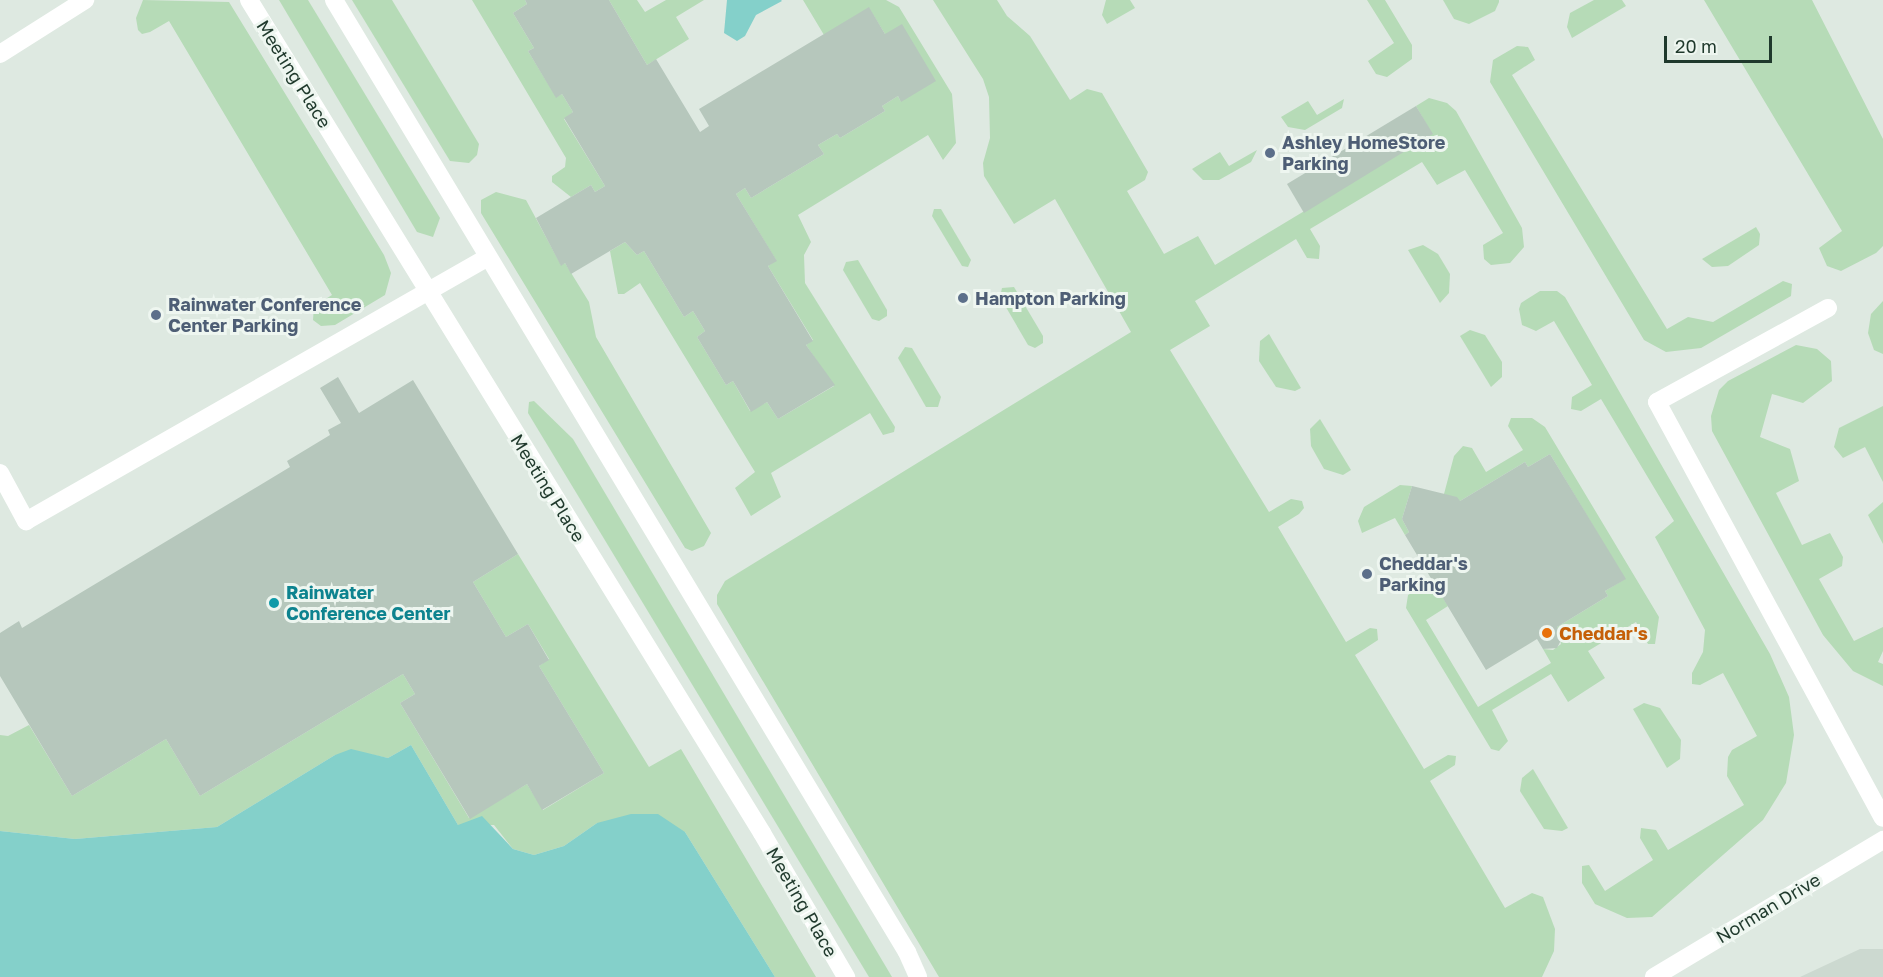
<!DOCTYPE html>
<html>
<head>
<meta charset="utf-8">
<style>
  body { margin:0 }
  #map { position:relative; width:1883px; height:977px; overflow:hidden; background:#dee9e1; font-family:"Golos Text",sans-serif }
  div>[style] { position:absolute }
  .built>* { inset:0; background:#ccd9d0 }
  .green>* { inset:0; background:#b6dbb7 }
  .water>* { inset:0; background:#84d0ca }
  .building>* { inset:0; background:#b6c7bc }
  .service>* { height:18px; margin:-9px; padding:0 9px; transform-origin:9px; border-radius:9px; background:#fff }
  .minor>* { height:18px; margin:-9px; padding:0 9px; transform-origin:9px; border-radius:9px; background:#fff }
  .tertiary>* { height:18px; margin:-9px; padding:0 9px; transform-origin:9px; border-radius:9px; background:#fff }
  .dots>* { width:16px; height:16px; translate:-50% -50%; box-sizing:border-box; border:3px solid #eef6f0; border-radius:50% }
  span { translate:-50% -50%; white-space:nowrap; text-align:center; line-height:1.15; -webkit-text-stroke:6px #eef6f0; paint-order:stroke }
  .street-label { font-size:18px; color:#1f392c }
  .service-label { font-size:18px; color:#4e5e75; font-weight:700 }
  .left { translate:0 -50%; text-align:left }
  .culture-label { font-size:18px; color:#0d838f; font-weight:700 }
  .food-label { font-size:18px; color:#c56008; font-weight:700 }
  .scale { position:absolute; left:1664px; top:36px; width:108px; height:27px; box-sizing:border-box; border:3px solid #1f392c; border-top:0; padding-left:8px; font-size:18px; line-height:21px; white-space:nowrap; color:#1f392c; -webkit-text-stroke:4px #eef6f0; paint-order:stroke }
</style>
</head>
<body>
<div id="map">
  <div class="built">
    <div style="clip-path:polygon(1860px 949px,1883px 949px,1883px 977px,1800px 977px)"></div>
  </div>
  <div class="green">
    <div style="clip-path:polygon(143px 0,229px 2px,384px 255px,391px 273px,385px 295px,335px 325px,321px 326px,313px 320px,314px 306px,332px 295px,169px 21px,150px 32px,142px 34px,138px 30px,136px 18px)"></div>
    <div style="clip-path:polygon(279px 0,308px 0,440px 218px,433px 237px,417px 232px)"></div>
    <div style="clip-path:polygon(352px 0,392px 0,479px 144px,477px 155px,469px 163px,450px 161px)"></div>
    <div style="clip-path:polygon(472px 0,525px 0,527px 4px,513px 13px,534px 48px,528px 51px,556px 97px,562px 94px,573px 112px,564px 119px,605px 186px,595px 192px,591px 185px,571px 197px,552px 182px,552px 176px,565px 167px,566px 158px)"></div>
    <div style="clip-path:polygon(609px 0,637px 0,645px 12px,666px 0,704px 0,676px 17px,689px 39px,647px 65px)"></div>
    <div style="clip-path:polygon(803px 0,886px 0,899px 7px,952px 94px,956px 143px,943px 160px,928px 135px,798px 215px,811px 242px,804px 255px,805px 283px,895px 427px,894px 432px,883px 435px,870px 413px,771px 473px,781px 497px,751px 516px,735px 488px,755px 472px,640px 283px,624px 294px,618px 294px,610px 251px,625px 242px,637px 255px,644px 251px,684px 317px,693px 311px,705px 331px,697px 337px,726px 385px,733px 381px,750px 411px,767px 402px,778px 419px,834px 386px,806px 345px,813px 340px,768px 266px,776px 260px,736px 194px,745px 188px,751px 198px,824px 154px,818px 145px,837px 134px,840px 138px,885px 111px,882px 106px,898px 96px,901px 102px,885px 34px,869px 8px,824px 35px)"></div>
    <div style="clip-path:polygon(933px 0,997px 0,1007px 16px,1030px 36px,1070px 100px,1087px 89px,1102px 93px,1148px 172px,1145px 180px,1127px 191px,1164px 254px,1198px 236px,1215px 265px,1432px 134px,1416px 106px,1429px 98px,1447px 103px,1456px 111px,1522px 228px,1524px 247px,1510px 263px,1491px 265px,1484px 259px,1483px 245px,1503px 233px,1465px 170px,1437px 185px,1422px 162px,1310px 229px,1320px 246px,1319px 259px,1307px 258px,1296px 239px,1195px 301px,1210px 326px,1170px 350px,1269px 512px,1291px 499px,1302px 501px,1304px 508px,1299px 514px,1278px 527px,1346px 642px,1370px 628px,1377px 629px,1378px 640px,1355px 655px,1424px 769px,1448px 755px,1456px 756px,1455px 765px,1430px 781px,1505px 908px,1532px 893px,1543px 897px,1555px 929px,1554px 951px,1542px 977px,939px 977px,717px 604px,717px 595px,725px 581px,1131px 332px,1055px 199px,1014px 224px,984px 176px,983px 163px,990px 138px,989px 97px,983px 79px)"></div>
    <div style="clip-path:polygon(1106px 0,1130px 0,1135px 8px,1107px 24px,1102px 15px)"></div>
    <div style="clip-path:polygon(1367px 0,1385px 0,1412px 45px,1412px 59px,1387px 77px,1376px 74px,1368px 61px,1394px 43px)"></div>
    <div style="clip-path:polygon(1443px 0,1499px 0,1499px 2px,1495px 11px,1469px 24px,1454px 19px)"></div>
    <div style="clip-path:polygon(1594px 0,1622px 0,1626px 6px,1572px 38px,1567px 27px,1570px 13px)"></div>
    <div style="clip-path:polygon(1704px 0,1812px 0,1883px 139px,1883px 246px,1876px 253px,1841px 271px,1827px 266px,1819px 248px,1842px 231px)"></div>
    <div style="clip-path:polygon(1517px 46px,1528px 47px,1535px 60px,1512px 75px,1667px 329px,1688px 317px,1713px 322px,1783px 281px,1792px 284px,1791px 296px,1701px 348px,1666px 352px,1644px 340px,1490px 82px,1493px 60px)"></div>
    <div style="clip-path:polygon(1344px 99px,1342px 108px,1305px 130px,1288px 127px,1281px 117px,1308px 101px,1317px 115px)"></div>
    <div style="clip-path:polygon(1257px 150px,1251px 162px,1219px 180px,1203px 180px,1192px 169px,1220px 152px,1229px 166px)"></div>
    <div style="clip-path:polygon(496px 192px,526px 200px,561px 265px,565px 263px,589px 302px,596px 337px,711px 533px,704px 546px,692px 551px,685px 548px,481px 213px,481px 200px)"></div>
    <div style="clip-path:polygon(934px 209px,941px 209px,971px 260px,968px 267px,962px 266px,932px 216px)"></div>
    <div style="clip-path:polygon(1756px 227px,1760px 234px,1759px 245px,1728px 266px,1712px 267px,1702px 259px)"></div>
    <div style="clip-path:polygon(1423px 245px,1438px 254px,1450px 274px,1449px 293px,1440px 303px,1408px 250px)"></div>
    <div style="clip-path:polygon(858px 260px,887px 310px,887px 316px,879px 321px,872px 319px,843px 270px,846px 262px)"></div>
    <div style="clip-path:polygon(1014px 287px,1043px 336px,1043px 343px,1035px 348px,1028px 345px,1000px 297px,1002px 288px)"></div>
    <div style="clip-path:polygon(1540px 291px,1557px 291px,1565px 297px,1770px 654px,1789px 697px,1794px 735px,1786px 783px,1763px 820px,1652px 917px,1627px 918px,1595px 904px,1582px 883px,1582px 866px,1589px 865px,1605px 891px,1653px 860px,1640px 838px,1641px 828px,1656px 830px,1668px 850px,1744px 805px,1727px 776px,1728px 757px,1732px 750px,1757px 736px,1723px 673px,1700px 685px,1692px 684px,1692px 673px,1703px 652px,1705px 630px,1655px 537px,1674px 521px,1601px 399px,1581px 411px,1571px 409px,1572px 397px,1592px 385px,1554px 321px,1536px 331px,1522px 325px,1519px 309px,1521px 303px)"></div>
    <div style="clip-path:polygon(1883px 301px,1883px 354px,1874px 350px,1868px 333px,1871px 314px)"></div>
    <div style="clip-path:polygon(1470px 330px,1485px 335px,1502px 362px,1502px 377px,1491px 387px,1460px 336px)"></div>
    <div style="clip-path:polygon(1269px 334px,1301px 388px,1295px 391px,1276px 387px,1259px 361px,1260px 341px)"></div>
    <div style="clip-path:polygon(1796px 345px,1817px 349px,1831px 361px,1832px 381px,1803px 403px,1772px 394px,1760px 437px,1790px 449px,1799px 481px,1776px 493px,1802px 545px,1830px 533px,1843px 557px,1842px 566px,1819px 579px,1854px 641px,1883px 627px,1883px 651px,1878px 662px,1883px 664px,1883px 686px,1853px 671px,1823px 635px,1712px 431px,1711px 416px,1719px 390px,1728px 381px)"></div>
    <div style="clip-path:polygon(905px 347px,912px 348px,941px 397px,938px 407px,926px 407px,898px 358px)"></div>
    <div style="clip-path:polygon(534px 401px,573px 439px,892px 977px,869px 977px,528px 413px,529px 402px)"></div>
    <div style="clip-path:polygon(1883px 406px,1883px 482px,1865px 447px,1843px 458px,1834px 447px,1839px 428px)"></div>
    <div style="clip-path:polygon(1511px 418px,1532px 418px,1545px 427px,1659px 617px,1655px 644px,1648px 644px,1636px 622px,1588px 651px,1605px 678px,1568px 702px,1551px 674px,1492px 710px,1508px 741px,1499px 751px,1491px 749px,1406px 608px,1408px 595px,1432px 580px,1448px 606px,1426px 620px,1478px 707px,1551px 663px,1543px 649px,1553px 650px,1561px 644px,1557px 627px,1608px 596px,1605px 591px,1625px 579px,1550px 454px,1528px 467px,1525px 462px,1460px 501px,1444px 494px,1454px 456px,1463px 446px,1472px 448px,1486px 472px,1523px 450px,1508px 426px)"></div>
    <div style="clip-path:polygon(1320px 419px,1351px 470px,1343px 475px,1324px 469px,1311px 446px,1310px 429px)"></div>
    <div style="clip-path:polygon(1400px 485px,1412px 486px,1402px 519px,1409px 532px,1405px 535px,1395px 518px,1362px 533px,1358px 521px,1364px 507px)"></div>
    <div style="clip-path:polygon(1883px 502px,1883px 544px,1868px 515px)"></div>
    <div style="clip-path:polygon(518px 554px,649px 767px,681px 749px,816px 977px,775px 977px,685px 832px,597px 823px,564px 846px,534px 855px,513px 849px,494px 825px,458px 825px,411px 745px,388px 758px,364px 753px,335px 755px,217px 827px,75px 839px,0 831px,0 735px,8px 736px,29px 725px,72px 796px,166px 739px,200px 796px,403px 674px,415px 694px,400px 703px,469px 818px,527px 784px,543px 810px,604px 773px,539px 666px,549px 659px,528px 624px,506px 637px,473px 582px)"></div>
    <div style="clip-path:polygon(1644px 703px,1660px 708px,1681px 740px,1680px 759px,1667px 768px,1633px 709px)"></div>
    <div style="clip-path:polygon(1533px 769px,1568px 828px,1562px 831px,1544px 829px,1520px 791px,1522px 778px)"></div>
  </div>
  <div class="water">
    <div style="clip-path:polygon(727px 0,781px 0,782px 1px,756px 15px,745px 36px,737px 41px,724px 33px)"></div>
    <div style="clip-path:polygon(411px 745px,458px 825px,482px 816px,513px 849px,534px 855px,564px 846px,597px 823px,631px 814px,658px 814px,685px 832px,775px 977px,0 977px,0 831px,75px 839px,217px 827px,335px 755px,351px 749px,388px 758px)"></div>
  </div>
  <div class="building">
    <div style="clip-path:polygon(525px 0,609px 0,647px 65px,656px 59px,700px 132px,709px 126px,699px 109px,869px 7px,885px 34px,902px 24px,936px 81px,901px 102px,898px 96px,882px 106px,885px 111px,840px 138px,837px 134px,818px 145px,824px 154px,751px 198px,745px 188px,736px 194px,777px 261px,768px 266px,813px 341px,806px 345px,835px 385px,778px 419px,767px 402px,751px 412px,733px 381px,726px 385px,697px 337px,705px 331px,693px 311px,684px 317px,644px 251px,637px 255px,625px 242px,571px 274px,565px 263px,561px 266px,536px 218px,591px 185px,595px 192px,605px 186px,564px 118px,573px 112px,562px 94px,556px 98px,528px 51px,534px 48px,513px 13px,527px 4px)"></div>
    <div style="clip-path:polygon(1416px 106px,1433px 134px,1304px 213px,1287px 184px)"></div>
    <div style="clip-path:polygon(338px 377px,359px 413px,413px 380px,518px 554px,473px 582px,506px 637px,528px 624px,549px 660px,539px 666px,604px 773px,542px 810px,527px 784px,470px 819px,400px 703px,415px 694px,403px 674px,200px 796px,166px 739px,72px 796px,0 676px,0 633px,19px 621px,22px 628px,290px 467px,287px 461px,330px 435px,328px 430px,341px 423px,320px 388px)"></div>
    <div style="clip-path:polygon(1550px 454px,1626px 579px,1605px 591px,1608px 596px,1557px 627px,1562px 638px,1557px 648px,1543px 649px,1537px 639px,1486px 670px,1405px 535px,1409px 532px,1402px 519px,1412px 486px,1457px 497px,1460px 501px,1525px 462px,1528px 467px)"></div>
  </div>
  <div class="service">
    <div style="left:0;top:54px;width:101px;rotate:-32.4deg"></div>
    <div style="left:1828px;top:308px;width:195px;rotate:151.2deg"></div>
    <div style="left:1657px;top:402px;width:473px;rotate:61.5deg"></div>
    <div style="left:0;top:473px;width:55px;rotate:61.6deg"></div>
    <div style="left:26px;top:521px;width:532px;rotate:-29.74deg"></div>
  </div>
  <div class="minor">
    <div style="left:249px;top:0;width:978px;rotate:58.37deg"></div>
    <div style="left:762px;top:833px;width:167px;rotate:59.7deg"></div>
    <div style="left:334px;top:0;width:1111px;rotate:58.96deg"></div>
    <div style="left:907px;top:952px;width:27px;rotate:66deg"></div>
  </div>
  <div class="tertiary">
    <div style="left:1654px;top:977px;width:267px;rotate:-30.9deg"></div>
  </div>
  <div class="dots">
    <div style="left:1270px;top:153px;background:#5c6f8a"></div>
    <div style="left:963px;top:298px;background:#5c6f8a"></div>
    <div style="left:156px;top:315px;background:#5c6f8a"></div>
    <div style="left:1367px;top:574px;background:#5c6f8a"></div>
    <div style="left:274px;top:603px;background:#0f9aa8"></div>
    <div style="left:1547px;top:633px;background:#e8710a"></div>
  </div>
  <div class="street-label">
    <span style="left:294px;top:74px;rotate:58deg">Meeting Place</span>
    <span style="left:548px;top:488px;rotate:58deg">Meeting Place</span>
    <span style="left:802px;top:902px;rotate:60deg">Meeting Place</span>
    <span style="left:1768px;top:908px;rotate:-31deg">Norman Drive</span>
  </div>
  <div class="service-label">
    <span class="left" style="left:1282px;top:153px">Ashley HomeStore<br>Parking</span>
    <span class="left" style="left:975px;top:298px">Hampton Parking</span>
    <span class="left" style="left:168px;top:315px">Rainwater Conference<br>Center Parking</span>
    <span class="left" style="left:1379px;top:574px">Cheddar's<br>Parking</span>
  </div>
  <div class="culture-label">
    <span class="left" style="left:286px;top:603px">Rainwater<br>Conference Center</span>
  </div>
  <div class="food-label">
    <span class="left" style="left:1559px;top:633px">Cheddar's</span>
  </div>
  <div class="scale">20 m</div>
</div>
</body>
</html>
